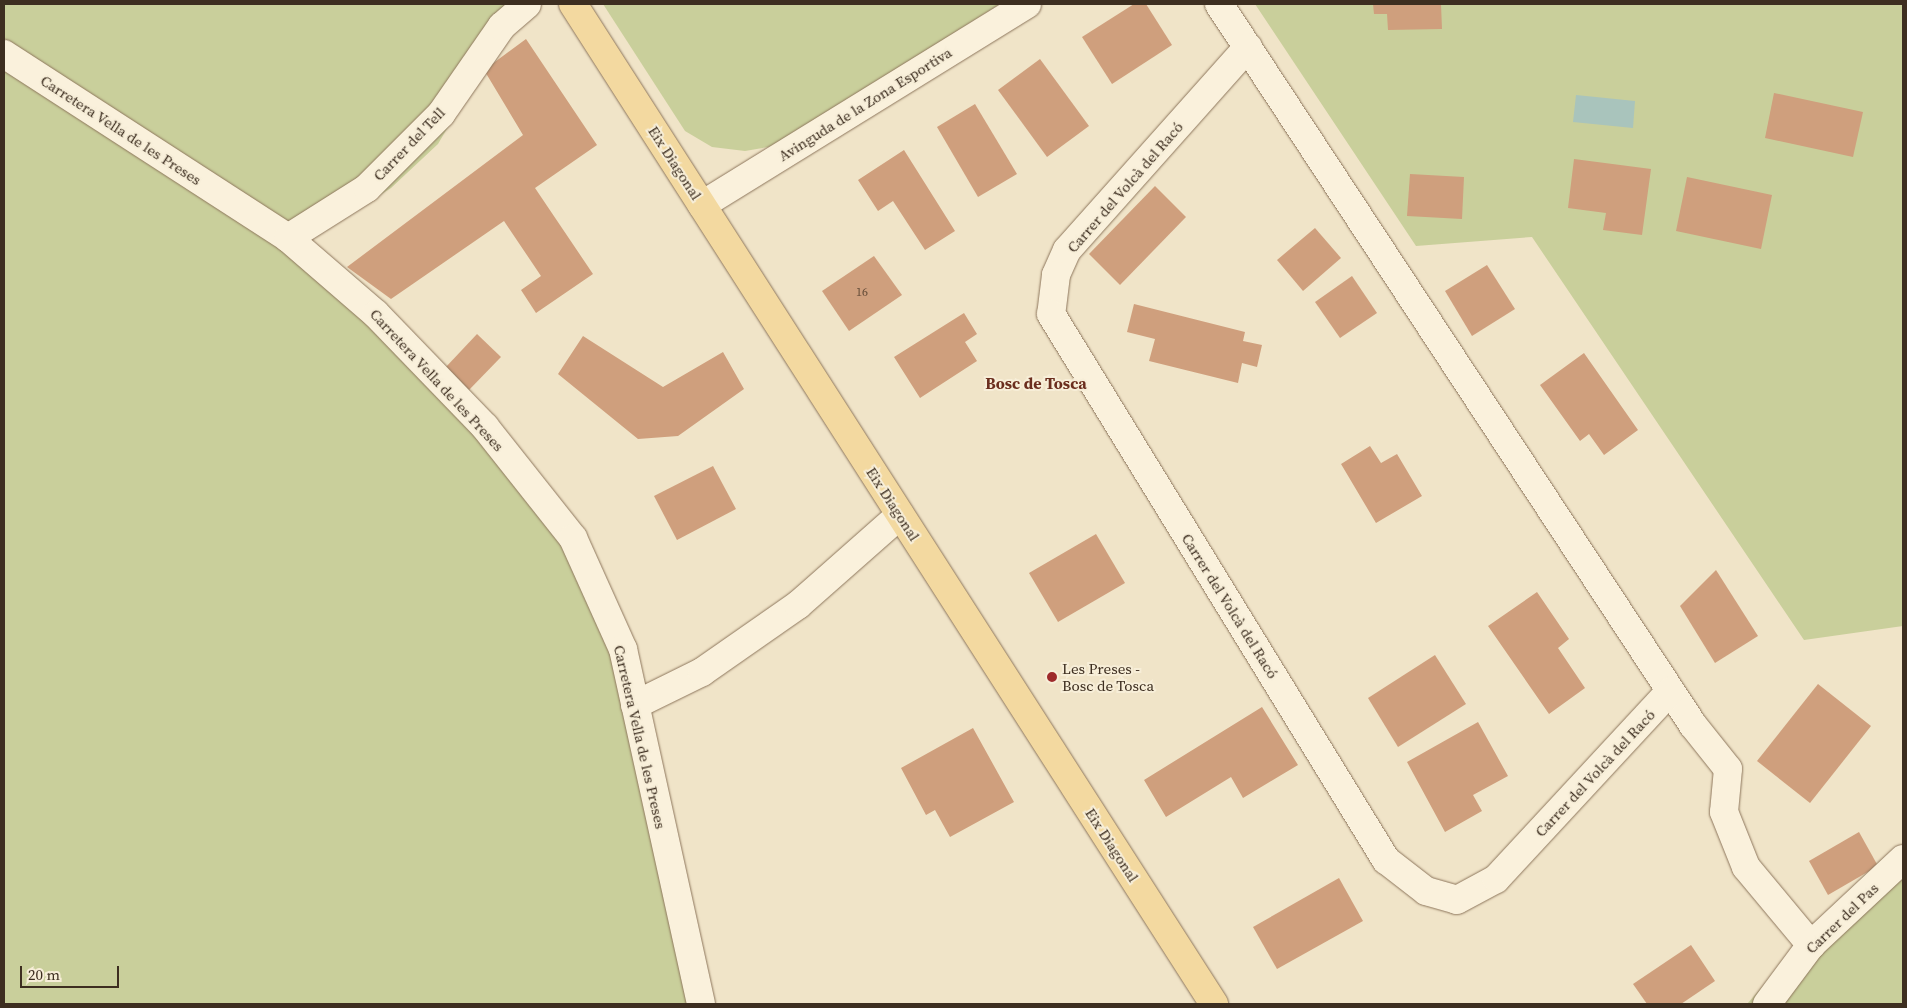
<!DOCTYPE html>
<html>
<head>
<meta charset="utf-8">
<style>
  body { margin:0 }
  #map { position:relative; width:1907px; height:1008px; overflow:hidden; background:#f0e4c8; font-family:"Source Serif 4",serif }
  div>[style] { position:absolute }
  .green>* { inset:0; background:#c9cf9b }
  .water>* { inset:0; background:#a9c4bc }
  .building>* { inset:0; background:#cf9f7d }
  .roads { filter:drop-shadow(0 0 1px #8d765c) drop-shadow(0 0 1px #8d765c) }
  .street>* { height:28px; margin:-14px; padding:0 14px; transform-origin:14px; border-radius:14px; background:#faf1dc }
  .primary>* { height:28px; margin:-14px; padding:0 14px; transform-origin:14px; border-radius:14px; background:#f3d9a0 }
  .dots>* { width:14px; height:14px; translate:-50% -50%; box-sizing:border-box; border:2px solid #f7eed8; border-radius:50% }
  span { translate:-50% -50%; white-space:nowrap; text-align:center; line-height:1.15; -webkit-text-stroke:4px #f7eed8; paint-order:stroke }
  .number-label { font-size:12px; color:#624a37 }
  .number-label span { -webkit-text-stroke-width:0 }
  .street-label { font-size:15px; color:#3d2e20 }
  .poi-label { font-size:15px; color:#3d2e20 }
  .left { translate:0 -50%; text-align:left }
  .neighbourhood-label { font-size:16px; color:#6b2e1e; font-weight:700 }
  .frame { position:absolute; inset:0; border:5px solid #3d2e20; pointer-events:none }
  .scale { position:absolute; left:20px; top:966px; width:99px; height:22px; box-sizing:border-box; border:2px solid #3d2e20; border-top:0; padding-left:6px; font-size:15px; line-height:18px; white-space:nowrap; color:#3d2e20; -webkit-text-stroke:4px #f7eed8; paint-order:stroke }
</style>
</head>
<body>
<div id="map">
  <div class="green">
    <div style="clip-path:polygon(4px 4px,520px 4px,438px 144px,391px 188px,327px 229px,292px 235px,472px 406px,540px 474px,570px 515px,713px 1004px,4px 1004px)"></div>
    <div style="clip-path:polygon(603px 4px,1000px 4px,774px 146px,745px 151px,712px 147px,685px 131px)"></div>
    <div style="clip-path:polygon(1255px 4px,1903px 4px,1903px 626px,1804px 640px,1532px 237px,1416px 246px)"></div>
    <div style="clip-path:polygon(1903px 845px,1903px 1004px,1747px 1004px,1801px 943px)"></div>
  </div>
  <div class="water">
    <div style="clip-path:polygon(1576px 95px,1635px 101px,1633px 128px,1573px 122px)"></div>
  </div>
  <div class="building">
    <div style="clip-path:polygon(1134px 4px,1146px 4px,1172px 45px,1112px 84px,1082px 37px)"></div>
    <div style="clip-path:polygon(1373px 4px,1441px 4px,1442px 29px,1388px 30px,1387px 14px,1374px 14px)"></div>
    <div style="clip-path:polygon(526px 39px,597px 145px,535px 188px,593px 274px,536px 313px,521px 290px,541px 276px,504px 221px,391px 299px,347px 267px,523px 135px,484px 70px)"></div>
    <div style="clip-path:polygon(1040px 59px,1089px 126px,1047px 157px,998px 90px)"></div>
    <div style="clip-path:polygon(1774px 93px,1863px 112px,1853px 157px,1765px 138px)"></div>
    <div style="clip-path:polygon(975px 104px,1017px 174px,978px 197px,937px 127px)"></div>
    <div style="clip-path:polygon(904px 150px,955px 231px,925px 250px,893px 201px,878px 211px,858px 180px)"></div>
    <div style="clip-path:polygon(1574px 159px,1651px 169px,1642px 235px,1603px 230px,1606px 213px,1568px 208px)"></div>
    <div style="clip-path:polygon(1410px 174px,1464px 177px,1462px 219px,1407px 216px)"></div>
    <div style="clip-path:polygon(1687px 177px,1772px 195px,1761px 249px,1676px 231px)"></div>
    <div style="clip-path:polygon(1155px 186px,1186px 217px,1120px 285px,1089px 254px)"></div>
    <div style="clip-path:polygon(1315px 228px,1341px 258px,1303px 291px,1277px 260px)"></div>
    <div style="clip-path:polygon(874px 256px,902px 295px,849px 331px,822px 291px)"></div>
    <div style="clip-path:polygon(1487px 265px,1515px 309px,1472px 336px,1445px 291px)"></div>
    <div style="clip-path:polygon(1352px 276px,1377px 313px,1340px 338px,1315px 302px)"></div>
    <div style="clip-path:polygon(1134px 304px,1245px 332px,1243px 341px,1262px 345px,1257px 367px,1242px 363px,1238px 383px,1149px 361px,1155px 339px,1127px 332px)"></div>
    <div style="clip-path:polygon(964px 313px,977px 334px,965px 342px,977px 361px,920px 398px,894px 357px)"></div>
    <div style="clip-path:polygon(477px 334px,501px 357px,468px 391px,445px 368px)"></div>
    <div style="clip-path:polygon(583px 336px,663px 387px,723px 352px,744px 389px,678px 436px,638px 439px,558px 374px)"></div>
    <div style="clip-path:polygon(1584px 353px,1638px 430px,1604px 455px,1589px 434px,1580px 441px,1540px 385px)"></div>
    <div style="clip-path:polygon(1370px 446px,1381px 463px,1397px 454px,1422px 496px,1376px 523px,1341px 464px)"></div>
    <div style="clip-path:polygon(713px 466px,736px 509px,677px 540px,654px 496px)"></div>
    <div style="clip-path:polygon(1096px 534px,1125px 583px,1058px 622px,1029px 573px)"></div>
    <div style="clip-path:polygon(1716px 570px,1758px 636px,1715px 663px,1680px 606px)"></div>
    <div style="clip-path:polygon(1537px 592px,1569px 639px,1558px 648px,1585px 688px,1549px 714px,1488px 626px)"></div>
    <div style="clip-path:polygon(1435px 655px,1466px 704px,1398px 747px,1368px 698px)"></div>
    <div style="clip-path:polygon(1818px 684px,1871px 726px,1810px 803px,1757px 761px)"></div>
    <div style="clip-path:polygon(1262px 707px,1298px 765px,1243px 798px,1231px 777px,1166px 817px,1144px 780px)"></div>
    <div style="clip-path:polygon(1478px 722px,1508px 776px,1473px 795px,1482px 811px,1445px 832px,1407px 762px)"></div>
    <div style="clip-path:polygon(973px 728px,1014px 802px,950px 837px,935px 810px,926px 815px,901px 768px)"></div>
    <div style="clip-path:polygon(1859px 832px,1878px 866px,1828px 895px,1809px 861px)"></div>
    <div style="clip-path:polygon(1339px 878px,1363px 921px,1277px 969px,1253px 927px)"></div>
    <div style="clip-path:polygon(1691px 945px,1715px 981px,1681px 1004px,1647px 1004px,1633px 984px)"></div>
  </div>
  <div class="roads">
    <div class="street">
      <div style="left:1219px;top:4px;width:863px;rotate:56.68deg"></div>
      <div style="left:1693px;top:725px;width:56px;rotate:51.5deg"></div>
      <div style="left:1728px;top:769px;width:43px;rotate:95.3deg"></div>
      <div style="left:1724px;top:812px;width:59px;rotate:68.2deg"></div>
      <div style="left:1746px;top:867px;width:102px;rotate:50.2deg"></div>
      <div style="left:1248px;top:47px;width:272px;rotate:131.7deg"></div>
      <div style="left:1067px;top:250px;width:27px;rotate:114deg"></div>
      <div style="left:1056px;top:275px;width:39px;rotate:97deg"></div>
      <div style="left:1051px;top:314px;width:641px;rotate:58.47deg"></div>
      <div style="left:1386px;top:860px;width:51px;rotate:37.8deg"></div>
      <div style="left:1426px;top:891px;width:32px;rotate:16deg"></div>
      <div style="left:1457px;top:900px;width:44px;rotate:-28.3deg"></div>
      <div style="left:1496px;top:879px;width:256px;rotate:-47.2deg"></div>
      <div style="left:4px;top:54px;width:338px;rotate:32.9deg"></div>
      <div style="left:288px;top:238px;width:116px;rotate:40.8deg"></div>
      <div style="left:376px;top:314px;width:157px;rotate:46deg"></div>
      <div style="left:485px;top:427px;width:142px;rotate:51.6deg"></div>
      <div style="left:573px;top:538px;width:122px;rotate:65.8deg"></div>
      <div style="left:623px;top:649px;width:363px;rotate:77.6deg"></div>
      <div style="left:702px;top:205px;width:382px;rotate:-31.7deg"></div>
      <div style="left:288px;top:238px;width:93px;rotate:-32.3deg"></div>
      <div style="left:367px;top:188px;width:105px;rotate:-45deg"></div>
      <div style="left:441px;top:114px;width:107px;rotate:-55.3deg"></div>
      <div style="left:502px;top:26px;width:33px;rotate:-41deg"></div>
      <div style="left:635px;top:705px;width:75px;rotate:-26.2deg"></div>
      <div style="left:702px;top:672px;width:117px;rotate:-34.9deg"></div>
      <div style="left:798px;top:605px;width:136px;rotate:-41.4deg"></div>
      <div style="left:1767px;top:1004px;width:74px;rotate:-53.3deg"></div>
      <div style="left:1811px;top:945px;width:126px;rotate:-43.1deg"></div>
    </div>
    <div class="primary">
      <div style="left:573px;top:4px;width:1188px;rotate:57.34deg"></div>
    </div>
  </div>
  <div class="dots">
    <div style="left:1052px;top:677px;background:#9e2a2b"></div>
  </div>
  <div class="number-label">
    <span style="left:862px;top:293px">16</span>
  </div>
  <div class="street-label">
    <span style="left:865px;top:104px;rotate:-32deg">Avinguda de la Zona Esportiva</span>
    <span style="left:121px;top:130px;rotate:33deg">Carretera Vella de les Preses</span>
    <span style="left:409px;top:144px;rotate:-46deg">Carrer del Tell</span>
    <span style="left:675px;top:163px;rotate:57deg">Eix Diagonal</span>
    <span style="left:1125px;top:187px;rotate:-49deg">Carrer del Volcà del Racó</span>
    <span style="left:437px;top:380px;rotate:47deg">Carretera Vella de les Preses</span>
    <span style="left:893px;top:504px;rotate:57deg">Eix Diagonal</span>
    <span style="left:1230px;top:606px;rotate:58deg">Carrer del Volcà del Racó</span>
    <span style="left:640px;top:737px;rotate:77deg">Carretera Vella de les Preses</span>
    <span style="left:1595px;top:773px;rotate:-47deg">Carrer del Volcà del Racó</span>
    <span style="left:1112px;top:845px;rotate:57deg">Eix Diagonal</span>
    <span style="left:1842px;top:918px;rotate:-44deg">Carrer del Pas</span>
  </div>
  <div class="poi-label">
    <span class="left" style="left:1062px;top:677px">Les Preses -<br>Bosc de Tosca</span>
  </div>
  <div class="neighbourhood-label">
    <span style="left:1036px;top:383px">Bosc de Tosca</span>
  </div>
  <div class="frame"></div>
  <div class="scale">20 m</div>
</div>
</body>
</html>
